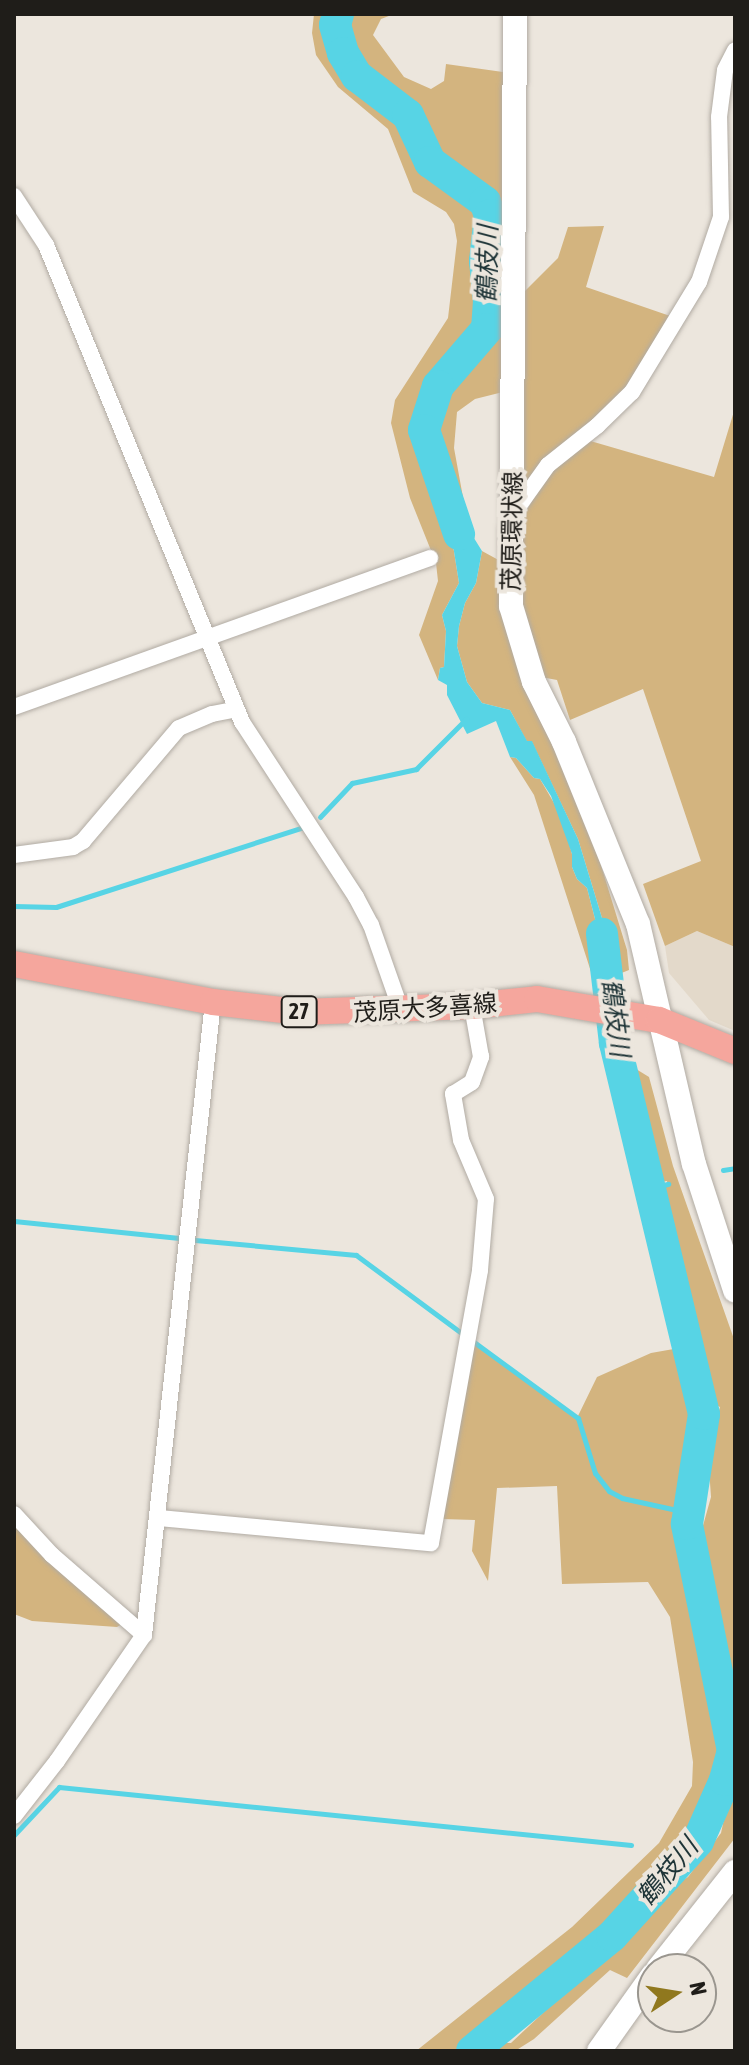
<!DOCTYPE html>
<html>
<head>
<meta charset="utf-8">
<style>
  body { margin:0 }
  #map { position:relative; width:749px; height:2065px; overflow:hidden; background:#ece6dd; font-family:"Asap Condensed","Noto Sans JP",sans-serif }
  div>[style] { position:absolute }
  .built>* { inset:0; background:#e3d9ca }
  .green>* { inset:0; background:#d3b47f }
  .water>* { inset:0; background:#57d4e5 }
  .stream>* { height:5px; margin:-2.5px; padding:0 2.5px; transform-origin:2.5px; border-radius:2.5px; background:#57d4e5 }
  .river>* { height:32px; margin:-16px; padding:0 16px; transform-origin:16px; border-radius:16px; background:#57d4e5 }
  .roads { filter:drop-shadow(0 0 2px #b1aba3) drop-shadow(0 0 2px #b1aba3) }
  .street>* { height:16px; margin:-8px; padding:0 8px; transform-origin:8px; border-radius:8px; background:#fff }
  .secondary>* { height:24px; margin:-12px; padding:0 12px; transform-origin:12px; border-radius:12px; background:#fff }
  .primary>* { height:26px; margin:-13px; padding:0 13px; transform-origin:13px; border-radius:13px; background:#f5a69d }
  span { translate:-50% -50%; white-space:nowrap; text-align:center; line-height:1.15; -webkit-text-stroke:8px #ece6dd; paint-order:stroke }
  .shield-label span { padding:2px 6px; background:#ece6dd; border:2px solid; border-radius:6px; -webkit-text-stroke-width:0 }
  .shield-label { font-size:22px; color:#1f1d19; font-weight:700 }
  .street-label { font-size:24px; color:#1f1d19 }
  .water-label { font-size:26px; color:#1e3437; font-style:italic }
  .frame { position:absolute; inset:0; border:16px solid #1f1d19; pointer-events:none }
  .north { position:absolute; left:637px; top:1953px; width:80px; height:80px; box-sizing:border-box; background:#ece6dd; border:2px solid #9a968f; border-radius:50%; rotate:78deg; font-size:22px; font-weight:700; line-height:32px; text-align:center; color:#1f1d19 }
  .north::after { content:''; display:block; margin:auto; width:28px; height:36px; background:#90781e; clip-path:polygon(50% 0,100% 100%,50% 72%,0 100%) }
</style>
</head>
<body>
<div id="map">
  <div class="built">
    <div style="clip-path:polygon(697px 931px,735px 947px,735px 1031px,709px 1020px,669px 973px,665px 946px)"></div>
  </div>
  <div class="green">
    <div style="clip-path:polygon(314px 14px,394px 14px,381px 19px,373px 35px,404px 77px,431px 89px,444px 81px,446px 64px,510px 73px,507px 391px,475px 399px,457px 412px,454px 448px,469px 530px,447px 494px,440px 497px,452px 539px,459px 583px,442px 615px,446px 631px,444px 667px,440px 668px,438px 680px,419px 635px,438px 581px,436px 563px,410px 498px,391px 423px,395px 400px,448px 318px,457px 241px,454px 224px,446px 212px,413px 192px,388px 129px,338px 87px,316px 55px,312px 33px)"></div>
    <div style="clip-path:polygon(604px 226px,586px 287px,673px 317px,624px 391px,523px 489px,519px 297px,558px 258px,568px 227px)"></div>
    <div style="clip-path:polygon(735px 408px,735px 947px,697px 931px,665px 946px,643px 884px,701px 861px,643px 689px,570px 720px,557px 680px,541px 677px,521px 599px,523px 517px,545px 478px,587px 440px,714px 477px)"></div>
    <div style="clip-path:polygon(482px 551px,504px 563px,551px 732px,600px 862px,627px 950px,629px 970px,619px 974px,578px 839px,532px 742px,527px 742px,510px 710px,482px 703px,467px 682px,457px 646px,459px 626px,465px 603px,476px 583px)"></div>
    <div style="clip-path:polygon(510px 757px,516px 758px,534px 778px,540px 779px,561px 815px,572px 854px,572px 867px,577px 879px,587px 888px,601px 942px,603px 956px,598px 968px,591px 969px,593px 978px,534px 795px)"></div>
    <div style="clip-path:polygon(623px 1061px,649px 1077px,673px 1166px,735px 1342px,735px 1687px,724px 1639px,715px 1626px,699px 1540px,711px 1497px,708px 1454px,720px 1407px,709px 1402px,682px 1278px,677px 1275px,656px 1188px,668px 1186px,667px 1181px,655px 1183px)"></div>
    <div style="clip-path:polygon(474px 1342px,577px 1418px,597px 1377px,651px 1353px,685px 1347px,699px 1415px,684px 1528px,685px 1563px,708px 1639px,727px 1750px,722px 1780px,706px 1816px,686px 1848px,649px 1892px,463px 2051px,416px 2051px,572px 1927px,659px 1843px,692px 1786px,693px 1762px,670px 1617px,648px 1582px,562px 1584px,557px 1486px,497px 1488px,488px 1581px,472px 1551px,475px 1520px,442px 1519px)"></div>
    <div style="clip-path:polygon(14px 1522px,122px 1624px,117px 1627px,32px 1621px,14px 1614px)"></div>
    <div style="clip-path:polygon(735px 1768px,735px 1838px,627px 1978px,610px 1970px,534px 2039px,515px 2051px,480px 2051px,489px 2043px,511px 2043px,665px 1898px,669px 1889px,688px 1877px,721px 1833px)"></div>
  </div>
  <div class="water">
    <div style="clip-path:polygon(446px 493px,482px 551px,476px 583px,465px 603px,459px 626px,457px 646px,467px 682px,482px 703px,510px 710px,527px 741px,532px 741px,578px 839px,619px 974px,605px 980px,593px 978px,591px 969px,598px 968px,603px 956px,601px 942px,587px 888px,577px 879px,572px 867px,572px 854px,551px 796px,540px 779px,534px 778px,516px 758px,510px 757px,496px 721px,467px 734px,447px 695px,447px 685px,438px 680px,440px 668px,444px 667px,446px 631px,442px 615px,459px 583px,452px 539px,440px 497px)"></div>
  </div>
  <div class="stream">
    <div style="left:320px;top:817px;width:47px;rotate:-46.7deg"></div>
    <div style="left:352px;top:783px;width:66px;rotate:-12.3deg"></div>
    <div style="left:416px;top:769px;width:71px;rotate:-45deg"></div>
    <div style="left:14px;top:906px;width:42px;rotate:1.4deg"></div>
    <div style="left:56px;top:907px;width:260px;rotate:-17.9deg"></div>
    <div style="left:723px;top:1170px;width:12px;rotate:-9deg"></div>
    <div style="left:650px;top:1189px;width:19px;rotate:-16deg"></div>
    <div style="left:14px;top:1221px;width:166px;rotate:5.9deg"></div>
    <div style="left:195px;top:1240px;width:162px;rotate:5.3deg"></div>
    <div style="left:356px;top:1255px;width:134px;rotate:36.5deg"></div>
    <div style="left:474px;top:1342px;width:129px;rotate:36.2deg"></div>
    <div style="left:578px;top:1418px;width:58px;rotate:72.8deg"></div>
    <div style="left:595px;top:1473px;width:23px;rotate:52deg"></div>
    <div style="left:609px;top:1491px;width:15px;rotate:28deg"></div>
    <div style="left:622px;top:1498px;width:70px;rotate:12.4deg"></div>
    <div style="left:14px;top:1835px;width:66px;rotate:-46.8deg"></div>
    <div style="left:59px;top:1787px;width:575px;rotate:5.79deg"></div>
  </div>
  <div class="river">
    <div style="left:338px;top:14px;width:11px;rotate:105deg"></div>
    <div style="left:335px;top:25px;width:29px;rotate:74deg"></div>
    <div style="left:343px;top:53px;width:27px;rotate:59deg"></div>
    <div style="left:357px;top:76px;width:64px;rotate:37.4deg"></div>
    <div style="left:408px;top:115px;width:52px;rotate:64.9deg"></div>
    <div style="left:430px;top:162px;width:68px;rotate:36deg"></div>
    <div style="left:485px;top:202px;width:14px;rotate:69deg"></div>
    <div style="left:490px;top:215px;width:46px;rotate:96.2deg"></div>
    <div style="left:485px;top:261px;width:40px;rotate:84.3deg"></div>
    <div style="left:489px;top:301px;width:28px;rotate:94deg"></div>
    <div style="left:487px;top:329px;width:75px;rotate:130.7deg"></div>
    <div style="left:438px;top:386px;width:46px;rotate:107.7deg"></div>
    <div style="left:424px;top:430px;width:110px;rotate:71.4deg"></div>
    <div style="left:472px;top:2051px;width:181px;rotate:-39.4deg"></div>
    <div style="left:612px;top:1936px;width:128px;rotate:-47.8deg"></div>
    <div style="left:698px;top:1841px;width:67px;rotate:-66.1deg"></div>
    <div style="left:725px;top:1780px;width:30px;rotate:-75deg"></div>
    <div style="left:733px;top:1751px;width:232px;rotate:-101.5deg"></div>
    <div style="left:687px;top:1524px;width:111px;rotate:-81.2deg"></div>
    <div style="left:704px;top:1414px;width:382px;rotate:-103.5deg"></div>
    <div style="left:615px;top:1043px;width:110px;rotate:-96.8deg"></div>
  </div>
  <div class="roads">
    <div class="street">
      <div style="left:14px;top:196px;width:59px;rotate:56.9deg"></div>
      <div style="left:46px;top:245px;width:516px;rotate:67.66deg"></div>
      <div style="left:242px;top:722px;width:209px;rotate:56.9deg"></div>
      <div style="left:356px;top:897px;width:32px;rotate:62deg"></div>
      <div style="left:371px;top:925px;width:90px;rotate:70.6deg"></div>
      <div style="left:513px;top:514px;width:60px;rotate:-54.5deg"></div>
      <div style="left:548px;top:465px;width:63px;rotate:-38.5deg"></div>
      <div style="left:597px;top:426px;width:49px;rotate:-44.2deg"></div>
      <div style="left:632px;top:392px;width:129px;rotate:-58.7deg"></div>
      <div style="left:699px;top:282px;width:69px;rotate:-71.3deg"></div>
      <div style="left:721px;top:217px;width:100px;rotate:-91.1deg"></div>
      <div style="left:719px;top:117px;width:47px;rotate:-82.7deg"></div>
      <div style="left:725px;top:70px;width:22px;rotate:-63deg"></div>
      <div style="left:14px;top:707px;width:442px;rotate:-19.7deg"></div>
      <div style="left:14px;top:855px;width:60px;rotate:-7.7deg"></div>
      <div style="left:73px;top:847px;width:12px;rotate:-31deg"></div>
      <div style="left:83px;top:841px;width:148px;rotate:-49.7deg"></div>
      <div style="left:179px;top:728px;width:36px;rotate:-23deg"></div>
      <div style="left:212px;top:714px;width:25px;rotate:-11deg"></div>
      <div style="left:14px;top:1514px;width:56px;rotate:47.2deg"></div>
      <div style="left:52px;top:1555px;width:122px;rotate:41deg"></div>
      <div style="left:159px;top:1518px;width:273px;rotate:5.3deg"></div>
      <div style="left:431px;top:1543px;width:277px;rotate:-79.8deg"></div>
      <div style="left:480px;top:1270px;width:71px;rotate:-85.2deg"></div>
      <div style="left:486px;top:1199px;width:64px;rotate:-113deg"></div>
      <div style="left:461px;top:1140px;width:47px;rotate:-99.9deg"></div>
      <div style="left:453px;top:1094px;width:22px;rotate:-32deg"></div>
      <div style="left:472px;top:1082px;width:27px;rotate:-70deg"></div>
      <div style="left:481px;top:1057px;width:52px;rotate:-100deg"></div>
      <div style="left:14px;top:1816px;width:70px;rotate:-52deg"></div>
      <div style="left:57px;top:1761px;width:153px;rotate:-55.4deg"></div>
      <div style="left:144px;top:1635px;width:637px;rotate:-83.78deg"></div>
    </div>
    <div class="secondary">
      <div style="left:515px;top:14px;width:592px;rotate:90.39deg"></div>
      <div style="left:511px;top:606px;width:79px;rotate:73.2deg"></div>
      <div style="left:534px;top:682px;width:67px;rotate:63.4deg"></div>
      <div style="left:564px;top:742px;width:196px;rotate:67.9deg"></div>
      <div style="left:638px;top:924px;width:246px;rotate:76.9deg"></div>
      <div style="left:694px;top:1164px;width:133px;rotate:72deg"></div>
      <div style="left:658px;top:1969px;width:124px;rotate:-51.6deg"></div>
      <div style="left:599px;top:2051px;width:93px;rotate:-54.6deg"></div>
    </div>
    <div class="primary">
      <div style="left:14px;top:964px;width:203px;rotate:10.8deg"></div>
      <div style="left:213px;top:1002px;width:88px;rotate:6.6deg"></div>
      <div style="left:300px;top:1012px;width:172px;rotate:-2deg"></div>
      <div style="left:472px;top:1006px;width:65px;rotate:-6.1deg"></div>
      <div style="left:537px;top:999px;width:124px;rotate:9.8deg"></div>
      <div style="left:659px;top:1020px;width:82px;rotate:22.2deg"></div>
    </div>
  </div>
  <div class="shield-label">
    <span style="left:299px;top:1012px">27</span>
  </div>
  <div class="street-label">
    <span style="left:512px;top:531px;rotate:-89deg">茂原環状線</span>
    <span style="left:425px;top:1008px;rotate:-4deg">茂原大多喜線</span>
  </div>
  <div class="water-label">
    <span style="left:488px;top:264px;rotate:-89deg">鶴枝川</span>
    <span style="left:615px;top:1018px;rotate:83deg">鶴枝川</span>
    <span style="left:668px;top:1872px;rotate:-50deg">鶴枝川</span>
  </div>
  <div class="frame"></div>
  <div class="north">N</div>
</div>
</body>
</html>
